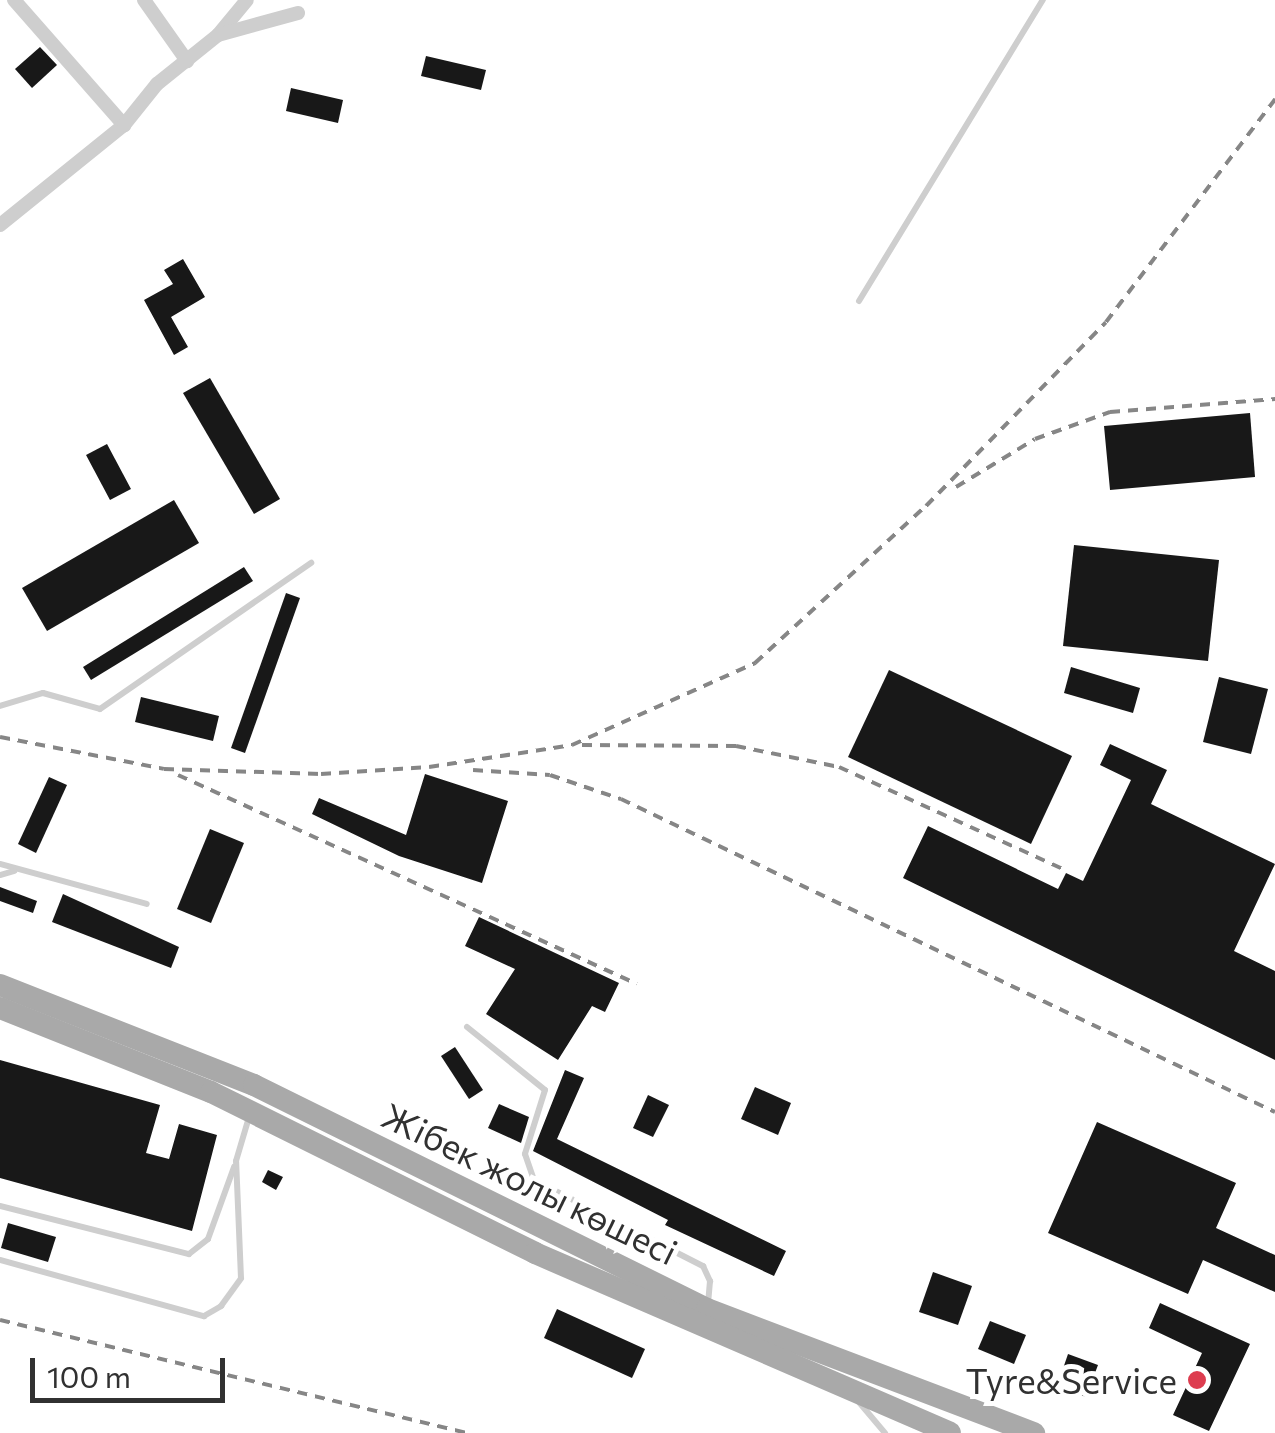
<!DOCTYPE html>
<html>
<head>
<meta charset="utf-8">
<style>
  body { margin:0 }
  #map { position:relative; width:1275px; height:1433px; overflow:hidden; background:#fff; font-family:Commissioner,sans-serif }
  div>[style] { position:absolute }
  .building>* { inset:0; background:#181818 }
  .service>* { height:6px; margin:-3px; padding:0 3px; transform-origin:3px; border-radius:3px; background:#cecece }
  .minor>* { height:14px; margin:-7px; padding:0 7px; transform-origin:7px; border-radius:7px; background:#cecece }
  .primary>* { height:22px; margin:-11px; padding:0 11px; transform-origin:11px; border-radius:11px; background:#a9a9a9 }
  .rail>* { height:4px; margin-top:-2px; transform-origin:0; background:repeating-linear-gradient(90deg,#868686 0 10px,transparent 0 18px) }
  .dots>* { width:28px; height:28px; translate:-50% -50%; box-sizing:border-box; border:5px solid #fff; border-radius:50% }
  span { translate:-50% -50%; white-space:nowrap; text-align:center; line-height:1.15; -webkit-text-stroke:10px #fff; paint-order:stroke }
  .street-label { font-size:35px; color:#313131 }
  .poi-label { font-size:35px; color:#313131 }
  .right { translate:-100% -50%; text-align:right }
  .scale { position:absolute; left:30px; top:1358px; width:195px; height:45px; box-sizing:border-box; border:5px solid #313131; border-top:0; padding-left:12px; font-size:30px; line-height:35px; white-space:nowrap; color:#313131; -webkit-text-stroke:8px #fff; paint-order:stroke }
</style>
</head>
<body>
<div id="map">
  <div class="building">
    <div style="clip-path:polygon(40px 47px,57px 65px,32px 88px,15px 69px)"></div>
    <div style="clip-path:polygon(426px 56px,486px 70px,481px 90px,421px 76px)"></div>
    <div style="clip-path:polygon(291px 88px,343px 100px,338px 123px,286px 111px)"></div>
    <div style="clip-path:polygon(183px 259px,205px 297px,171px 317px,188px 347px,174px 355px,144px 300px,173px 284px,164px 270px)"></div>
    <div style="clip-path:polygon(210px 378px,280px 499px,254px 514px,183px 393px)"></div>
    <div style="clip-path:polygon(1250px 413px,1255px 477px,1110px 490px,1104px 426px)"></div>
    <div style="clip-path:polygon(107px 444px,131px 489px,110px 500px,86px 455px)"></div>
    <div style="clip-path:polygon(174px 500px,199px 543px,47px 631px,22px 588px)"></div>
    <div style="clip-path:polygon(1074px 545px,1219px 560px,1208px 661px,1063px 646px)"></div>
    <div style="clip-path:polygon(244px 567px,253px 581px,91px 680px,83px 667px)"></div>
    <div style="clip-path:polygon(286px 593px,300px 598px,245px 753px,231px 748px)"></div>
    <div style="clip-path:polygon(1071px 667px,1140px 688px,1133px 713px,1064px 693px)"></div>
    <div style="clip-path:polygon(889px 670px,1072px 756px,1031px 844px,848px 757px)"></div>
    <div style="clip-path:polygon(1219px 677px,1268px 689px,1251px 754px,1203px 742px)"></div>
    <div style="clip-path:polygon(141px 697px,219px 716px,213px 741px,135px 722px)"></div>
    <div style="clip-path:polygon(1110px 744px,1167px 770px,1151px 804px,1275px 864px,1234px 951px,1275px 971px,1275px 1060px,903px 878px,928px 826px,1058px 889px,1066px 873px,1083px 881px,1131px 780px,1100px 765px)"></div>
    <div style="clip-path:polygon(425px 774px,508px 801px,482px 883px,399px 856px,312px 814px,319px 798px,406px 835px)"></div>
    <div style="clip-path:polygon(49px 777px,67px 785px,36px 853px,18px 844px)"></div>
    <div style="clip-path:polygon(210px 829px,244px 843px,211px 923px,177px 909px)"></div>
    <div style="clip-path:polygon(0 887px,37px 901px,33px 913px,0 901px)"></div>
    <div style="clip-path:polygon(63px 894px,179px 947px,171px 968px,52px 922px)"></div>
    <div style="clip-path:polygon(479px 917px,619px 983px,605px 1012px,592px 1006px,558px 1060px,486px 1014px,515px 969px,465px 946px)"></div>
    <div style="clip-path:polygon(455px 1047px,483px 1090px,469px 1099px,441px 1056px)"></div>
    <div style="clip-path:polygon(0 1060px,160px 1105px,146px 1153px,169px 1159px,179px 1124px,217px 1135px,192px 1231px,0 1178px)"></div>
    <div style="clip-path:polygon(565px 1070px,584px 1078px,557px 1139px,786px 1251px,774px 1276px,665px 1225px,668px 1220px,533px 1151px)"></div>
    <div style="clip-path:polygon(755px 1087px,791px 1103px,778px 1135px,741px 1119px)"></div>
    <div style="clip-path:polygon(648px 1095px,669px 1105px,653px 1137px,633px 1128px)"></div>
    <div style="clip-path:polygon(499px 1104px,529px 1117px,521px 1143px,488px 1128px)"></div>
    <div style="clip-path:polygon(1097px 1122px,1236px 1183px,1216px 1228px,1275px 1255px,1275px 1292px,1203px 1260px,1188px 1294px,1048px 1233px)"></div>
    <div style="clip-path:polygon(268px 1170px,283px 1177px,276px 1190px,262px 1182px)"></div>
    <div style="clip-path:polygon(8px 1223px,56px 1237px,48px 1262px,1px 1248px)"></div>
    <div style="clip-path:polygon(933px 1272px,972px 1286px,958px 1325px,919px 1312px)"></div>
    <div style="clip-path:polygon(1160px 1303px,1250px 1344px,1209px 1431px,1173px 1415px,1202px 1353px,1149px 1328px)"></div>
    <div style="clip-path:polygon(557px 1309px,645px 1349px,632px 1378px,544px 1338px)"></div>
    <div style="clip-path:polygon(990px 1321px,1026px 1335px,1014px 1364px,978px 1349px)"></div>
    <div style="clip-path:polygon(1068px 1354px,1098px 1365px,1086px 1397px,1057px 1386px)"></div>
  </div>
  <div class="service">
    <div style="left:859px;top:301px;width:353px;rotate:-58.6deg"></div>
    <div style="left:0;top:706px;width:45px;rotate:-16.8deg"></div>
    <div style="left:43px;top:693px;width:59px;rotate:15.7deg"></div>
    <div style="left:100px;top:709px;width:257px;rotate:-34.7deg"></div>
    <div style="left:0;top:864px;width:152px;rotate:15.2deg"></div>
    <div style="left:0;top:875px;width:15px;rotate:-16deg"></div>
    <div style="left:467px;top:1027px;width:100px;rotate:38.9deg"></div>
    <div style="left:545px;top:1090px;width:67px;rotate:107.4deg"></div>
    <div style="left:525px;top:1154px;width:28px;rotate:71deg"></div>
    <div style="left:534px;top:1180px;width:190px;rotate:27deg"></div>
    <div style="left:703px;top:1266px;width:17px;rotate:65deg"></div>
    <div style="left:710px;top:1281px;width:21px;rotate:95deg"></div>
    <div style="left:0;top:1206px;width:195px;rotate:14.3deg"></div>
    <div style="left:189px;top:1254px;width:24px;rotate:-38deg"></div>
    <div style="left:208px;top:1239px;width:77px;rotate:-70.1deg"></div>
    <div style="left:0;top:1260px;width:212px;rotate:15.4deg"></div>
    <div style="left:204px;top:1316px;width:20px;rotate:-30deg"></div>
    <div style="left:221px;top:1306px;width:34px;rotate:-54deg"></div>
    <div style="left:241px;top:1278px;width:117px;rotate:-92.4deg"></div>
    <div style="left:236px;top:1161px;width:46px;rotate:-73.5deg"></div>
    <div style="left:858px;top:1401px;width:42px;rotate:49.8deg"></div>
  </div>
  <div class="minor">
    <div style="left:14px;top:0;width:167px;rotate:48.7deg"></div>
    <div style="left:144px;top:0;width:75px;rotate:54.8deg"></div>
    <div style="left:218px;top:35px;width:45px;rotate:-50.4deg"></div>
    <div style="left:0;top:225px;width:159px;rotate:-38.9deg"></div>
    <div style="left:124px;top:125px;width:53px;rotate:-51.2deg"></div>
    <div style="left:157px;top:84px;width:78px;rotate:-38.8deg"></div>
    <div style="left:218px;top:35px;width:83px;rotate:-15.4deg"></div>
  </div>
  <div class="primary">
    <div style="left:0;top:985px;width:273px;rotate:21.5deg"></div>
    <div style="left:254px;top:1085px;width:505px;rotate:26.31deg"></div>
    <div style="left:707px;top:1309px;width:350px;rotate:20.8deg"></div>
    <div style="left:0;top:1008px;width:227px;rotate:21.7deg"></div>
    <div style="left:211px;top:1092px;width:362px;rotate:26.4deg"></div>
    <div style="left:535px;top:1253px;width:452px;rotate:23.4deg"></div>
  </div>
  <div class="rail">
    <div style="left:956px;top:487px;width:92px;rotate:-31.3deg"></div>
    <div style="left:1035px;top:439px;width:80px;rotate:-19.8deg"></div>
    <div style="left:1110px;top:412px;width:166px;rotate:-4.5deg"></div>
    <div style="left:0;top:737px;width:167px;rotate:11deg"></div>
    <div style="left:164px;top:769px;width:157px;rotate:1.8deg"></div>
    <div style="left:321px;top:774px;width:108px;rotate:-3.7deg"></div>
    <div style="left:429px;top:767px;width:145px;rotate:-8.7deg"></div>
    <div style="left:572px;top:745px;width:201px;rotate:-24.1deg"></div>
    <div style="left:755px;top:663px;width:232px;rotate:-42.6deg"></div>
    <div style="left:926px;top:506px;width:257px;rotate:-45.6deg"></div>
    <div style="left:1106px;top:322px;width:280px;rotate:-52.8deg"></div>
    <div style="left:582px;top:745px;width:154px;rotate:0.4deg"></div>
    <div style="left:736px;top:746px;width:105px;rotate:11.5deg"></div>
    <div style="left:839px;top:767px;width:246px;rotate:24.5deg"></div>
    <div style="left:473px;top:770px;width:77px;rotate:3.7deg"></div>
    <div style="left:550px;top:775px;width:75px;rotate:18.7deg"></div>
    <div style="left:621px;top:799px;width:725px;rotate:25.58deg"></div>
    <div style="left:178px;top:775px;width:504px;rotate:24.48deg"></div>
    <div style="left:0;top:1320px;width:480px;rotate:13.6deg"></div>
  </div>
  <div class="dots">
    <div style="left:1197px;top:1380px;background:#dd3d50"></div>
  </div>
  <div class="street-label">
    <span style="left:530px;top:1183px;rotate:26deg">Жібек жолы көшесі</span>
  </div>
  <div class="poi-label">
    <span class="right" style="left:1177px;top:1380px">Tyre&amp;Service</span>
  </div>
  <div class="scale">100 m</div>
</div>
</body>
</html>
